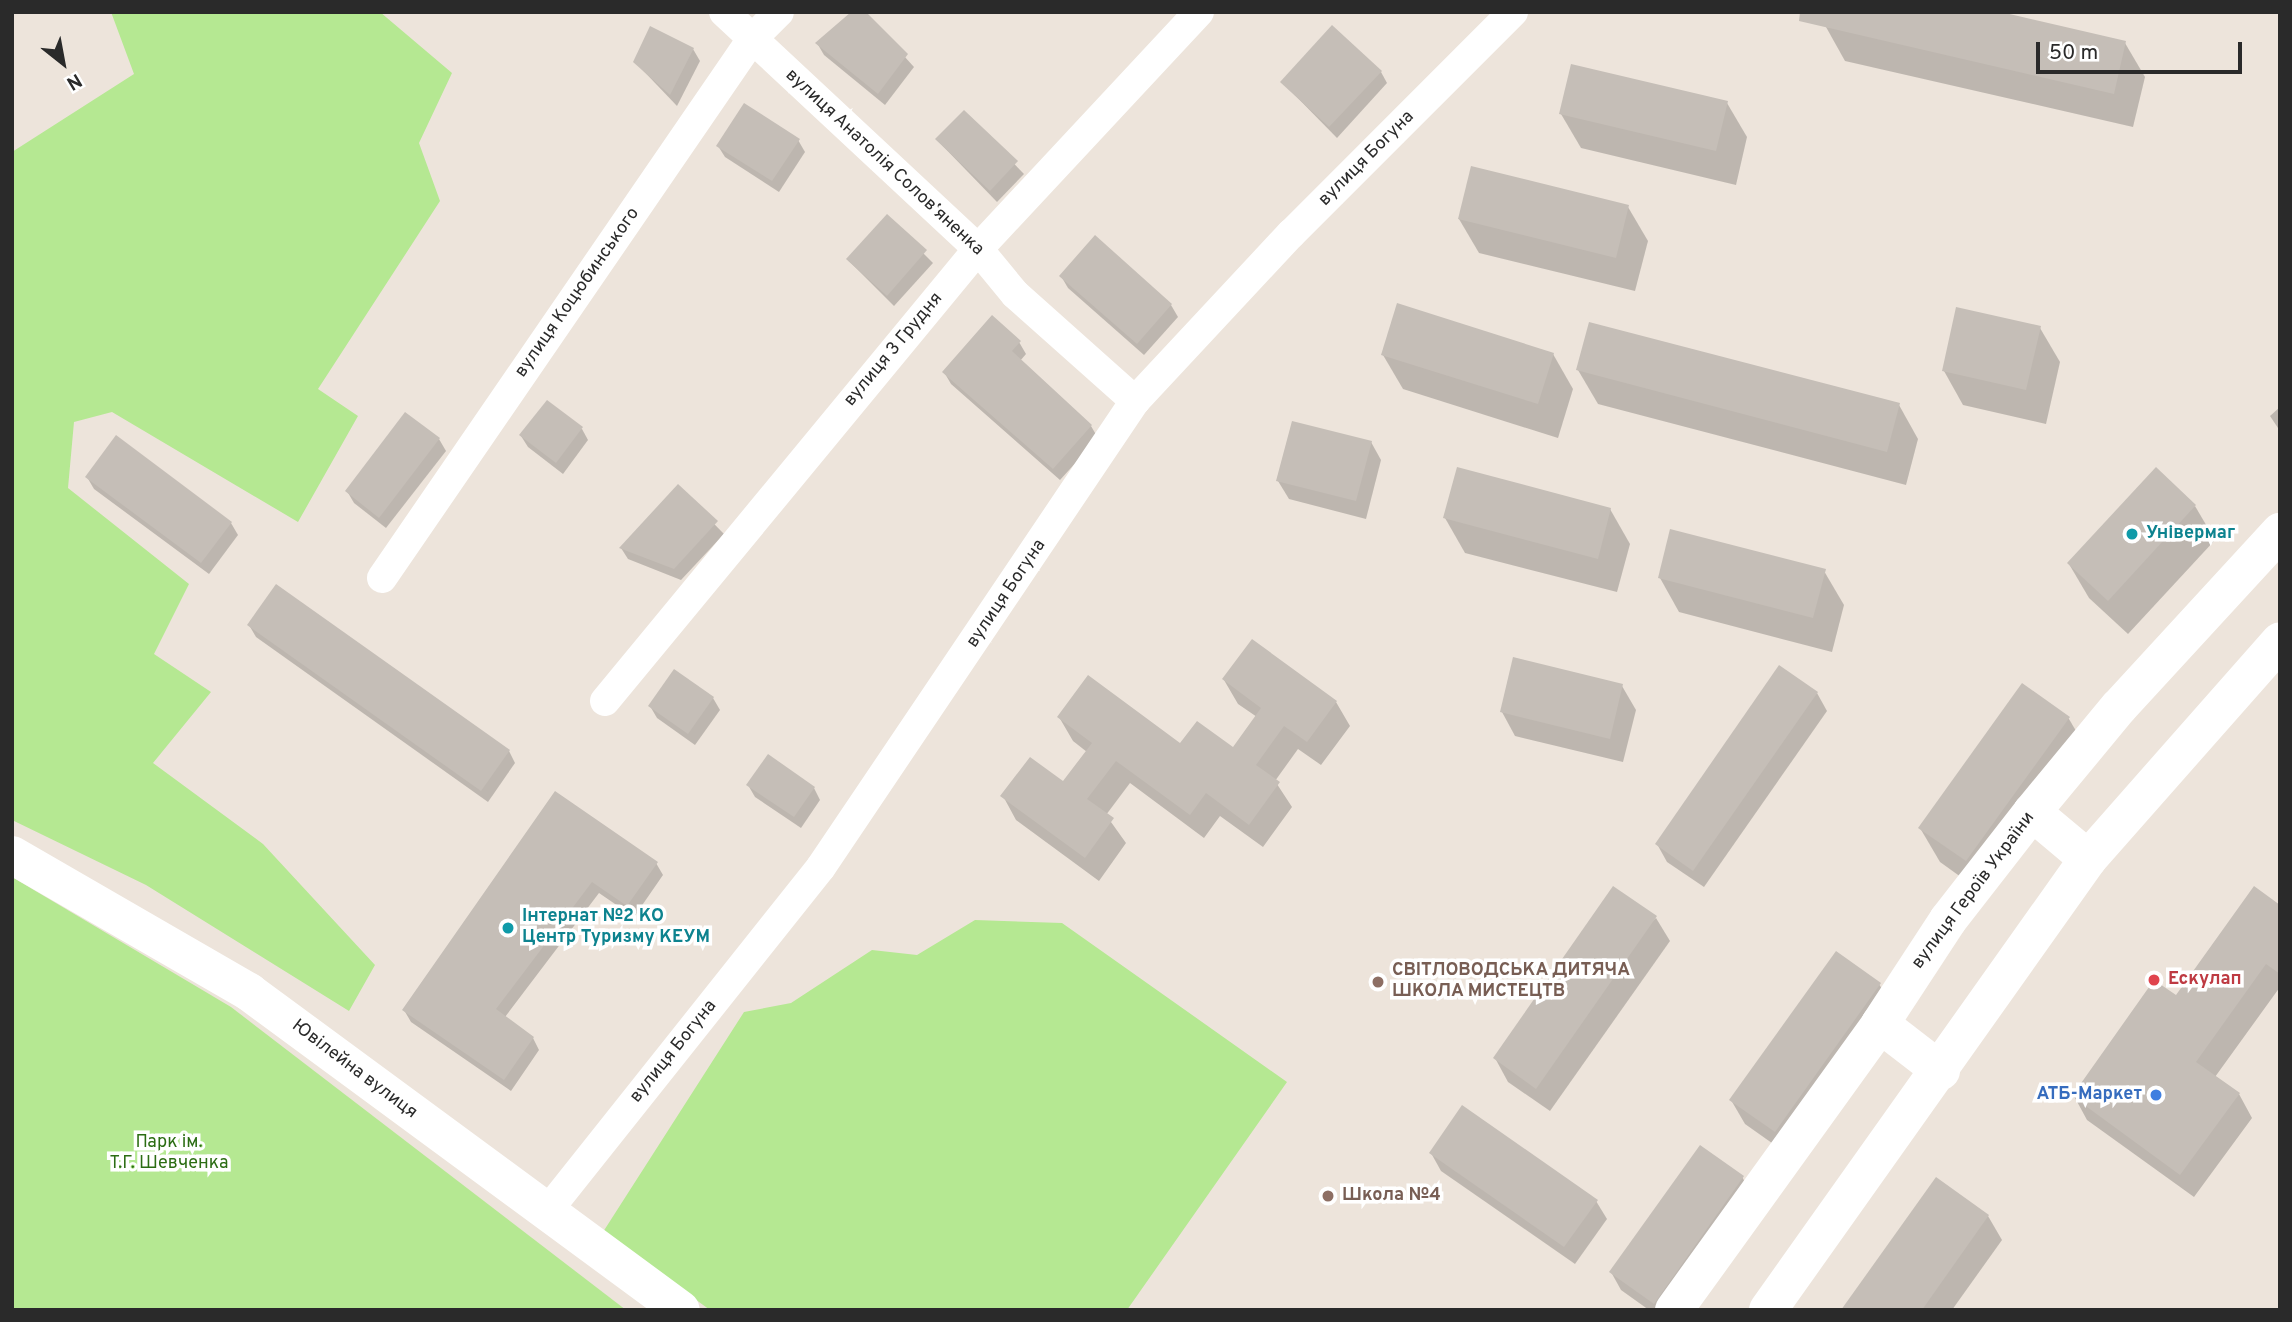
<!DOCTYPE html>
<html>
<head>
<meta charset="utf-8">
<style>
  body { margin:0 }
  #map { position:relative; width:2292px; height:1322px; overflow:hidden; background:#ede4db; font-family:Overpass,sans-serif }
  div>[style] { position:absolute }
  .green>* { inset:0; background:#b5e892 }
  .shadow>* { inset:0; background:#0003 }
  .building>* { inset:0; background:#c5beb7 }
  .street>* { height:30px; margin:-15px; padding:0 15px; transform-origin:15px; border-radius:15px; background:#fff }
  .secondary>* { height:38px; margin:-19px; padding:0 19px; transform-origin:19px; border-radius:19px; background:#fff }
  .dots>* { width:19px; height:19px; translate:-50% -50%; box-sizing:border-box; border:4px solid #fff; border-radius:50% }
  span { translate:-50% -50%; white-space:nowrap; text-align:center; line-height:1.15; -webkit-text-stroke:7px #fff; paint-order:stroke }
  .street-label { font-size:18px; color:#2a2a2a }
  .culture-label { font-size:18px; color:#0d838f; font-weight:700 }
  .left { translate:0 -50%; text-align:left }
  .education-label { font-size:18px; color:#785e54; font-weight:700 }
  .health-label { font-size:18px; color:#be3a42; font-weight:700 }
  .shop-label { font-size:18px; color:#366cbe; font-weight:700 }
  .right { translate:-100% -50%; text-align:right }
  .park-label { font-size:18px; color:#2c6d14 }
  .frame { position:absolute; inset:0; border:14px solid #2a2a2a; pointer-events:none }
  .north { position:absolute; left:28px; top:28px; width:70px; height:70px; -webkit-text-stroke:5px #fff; paint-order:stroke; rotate:149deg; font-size:19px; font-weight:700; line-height:28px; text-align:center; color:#2a2a2a }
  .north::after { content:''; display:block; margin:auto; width:24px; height:32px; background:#2a2a2a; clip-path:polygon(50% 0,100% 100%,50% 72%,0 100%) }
  .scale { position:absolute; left:2036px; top:42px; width:206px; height:32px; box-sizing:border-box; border:4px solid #2a2a2a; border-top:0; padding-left:9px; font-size:21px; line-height:24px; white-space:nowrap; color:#2a2a2a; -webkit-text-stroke:5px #fff; paint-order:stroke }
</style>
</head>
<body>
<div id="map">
  <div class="green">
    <div style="clip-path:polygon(111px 12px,380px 12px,452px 73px,419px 143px,440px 201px,318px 389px,358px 416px,298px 522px,112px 412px,74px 422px,68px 488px,189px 584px,154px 654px,211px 692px,153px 763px,263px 844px,375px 965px,349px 1011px,146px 885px,12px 820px,12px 152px,134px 74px)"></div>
    <div style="clip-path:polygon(12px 877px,231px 1007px,626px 1310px,12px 1310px)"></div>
    <div style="clip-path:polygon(975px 920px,1062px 923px,1287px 1082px,1127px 1310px,710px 1310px,603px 1232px,744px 1012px,791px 1003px,872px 950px,917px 955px)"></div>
  </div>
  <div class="shadow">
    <div style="clip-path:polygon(864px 12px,914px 67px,885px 105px,824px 55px,817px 43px)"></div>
    <div style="clip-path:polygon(1826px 27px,2125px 43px,2145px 77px,2133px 127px,1845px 61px)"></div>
    <div style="clip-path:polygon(693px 49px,700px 61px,677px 106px,635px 62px)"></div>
    <div style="clip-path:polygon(1381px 72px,1387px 83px,1337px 138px,1282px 82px)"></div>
    <div style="clip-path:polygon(1727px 103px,1747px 137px,1736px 185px,1581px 148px,1561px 114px)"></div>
    <div style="clip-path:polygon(964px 112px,1024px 174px,997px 202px,937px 140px)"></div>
    <div style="clip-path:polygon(798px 140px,805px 152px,779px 192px,725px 157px,718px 146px)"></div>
    <div style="clip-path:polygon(1628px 207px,1648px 241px,1635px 291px,1479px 253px,1459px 219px)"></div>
    <div style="clip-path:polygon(887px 217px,933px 263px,894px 306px,848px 260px)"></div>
    <div style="clip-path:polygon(1061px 276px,1171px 305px,1178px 317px,1144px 355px,1068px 288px)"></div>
    <div style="clip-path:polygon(2040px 328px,2060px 362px,2046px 424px,1963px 405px,1944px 371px)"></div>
    <div style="clip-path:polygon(1019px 342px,1026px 354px,1020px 361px,1091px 426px,1098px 438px,1060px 480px,951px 384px,944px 372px)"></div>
    <div style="clip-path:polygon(1553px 354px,1573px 389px,1558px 438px,1403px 389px,1383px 355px)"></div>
    <div style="clip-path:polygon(1578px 370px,1899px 405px,1918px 439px,1906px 485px,1598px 404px)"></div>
    <div style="clip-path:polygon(2280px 407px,2280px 431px,2270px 416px)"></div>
    <div style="clip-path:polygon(582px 429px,588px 440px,563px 474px,528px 447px,521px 436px)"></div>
    <div style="clip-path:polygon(439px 439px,446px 451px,386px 528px,354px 503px,347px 491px)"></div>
    <div style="clip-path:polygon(1371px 442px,1381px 460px,1366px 519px,1289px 499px,1278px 481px)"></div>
    <div style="clip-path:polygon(87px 477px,231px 523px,238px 535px,209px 574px,94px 489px)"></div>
    <div style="clip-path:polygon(678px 487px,724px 534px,681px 580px,628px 559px,621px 548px)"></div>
    <div style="clip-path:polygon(2195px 506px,2215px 540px,2128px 634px,2089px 598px,2069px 564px)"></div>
    <div style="clip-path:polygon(1610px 509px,1630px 544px,1617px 592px,1465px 553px,1445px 518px)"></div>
    <div style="clip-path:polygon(1824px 571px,1844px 605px,1832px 652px,1679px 612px,1660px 578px)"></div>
    <div style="clip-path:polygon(249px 625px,509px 751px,515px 763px,488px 802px,256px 637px)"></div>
    <div style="clip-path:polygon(1224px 680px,1336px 702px,1350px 726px,1321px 765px,1298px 749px,1275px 781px,1292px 807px,1263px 847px,1220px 816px,1204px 838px,1130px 783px,1106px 815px,1126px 843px,1099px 881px,1016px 820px,1003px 796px,1064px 784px,1087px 752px,1073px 741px,1059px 717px,1181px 745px,1233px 750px,1257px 717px,1238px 704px)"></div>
    <div style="clip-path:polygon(2022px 685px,2069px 719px,2089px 753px,1986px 895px,1940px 862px,1920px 828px)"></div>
    <div style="clip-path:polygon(1622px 686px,1636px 710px,1623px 762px,1515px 736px,1502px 712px)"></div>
    <div style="clip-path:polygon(1817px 693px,1827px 711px,1704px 887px,1667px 862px,1657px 844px)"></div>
    <div style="clip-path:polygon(713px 698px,720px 710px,695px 745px,657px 718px,650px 706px)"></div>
    <div style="clip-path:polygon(748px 785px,814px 788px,820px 800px,801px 828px,755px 797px)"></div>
    <div style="clip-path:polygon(555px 793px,656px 863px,663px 875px,634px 917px,599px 893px,505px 1017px,533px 1038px,539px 1050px,511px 1091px,411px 1022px,404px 1010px)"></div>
    <div style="clip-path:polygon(2280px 907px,2280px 987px,2215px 1077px,2239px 1094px,2252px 1118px,2194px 1197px,2087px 1120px,2074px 1096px)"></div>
    <div style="clip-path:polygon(1656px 918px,1670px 941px,1550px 1111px,1508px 1082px,1495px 1058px)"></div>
    <div style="clip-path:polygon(1879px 984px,1893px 1008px,1789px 1155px,1745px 1124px,1731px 1100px)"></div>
    <div style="clip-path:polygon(1431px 1153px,1596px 1201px,1607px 1219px,1575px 1264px,1441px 1171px)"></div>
    <div style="clip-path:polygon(1742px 1177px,1753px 1195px,1672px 1310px,1649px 1310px,1621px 1290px,1611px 1272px)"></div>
    <div style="clip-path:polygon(1937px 1180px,1988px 1216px,2002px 1240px,1952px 1310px,1843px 1310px)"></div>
  </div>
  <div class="building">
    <div style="clip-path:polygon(851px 12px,866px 12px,908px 54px,878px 94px,815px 43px)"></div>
    <div style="clip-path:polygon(1800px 12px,2001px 12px,2126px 41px,2114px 94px,1799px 21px)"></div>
    <div style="clip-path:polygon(1332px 25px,1382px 71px,1329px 127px,1280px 82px)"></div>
    <div style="clip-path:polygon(650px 26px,694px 48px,670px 95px,633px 62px)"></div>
    <div style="clip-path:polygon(1571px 64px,1728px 101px,1716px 151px,1559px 114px)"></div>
    <div style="clip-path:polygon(744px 103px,800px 139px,772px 181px,716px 146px)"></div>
    <div style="clip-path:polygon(964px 110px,1018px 161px,990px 191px,935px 139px)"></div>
    <div style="clip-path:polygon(1471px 166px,1629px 205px,1616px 258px,1458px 219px)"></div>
    <div style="clip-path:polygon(887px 214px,927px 250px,887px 296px,846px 259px)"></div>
    <div style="clip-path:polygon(1095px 235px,1172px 304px,1137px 344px,1059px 276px)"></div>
    <div style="clip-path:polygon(1397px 303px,1554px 353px,1538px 404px,1381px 355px)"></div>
    <div style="clip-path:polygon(1956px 307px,2041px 326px,2026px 390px,1942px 371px)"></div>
    <div style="clip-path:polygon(992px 315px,1021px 341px,1012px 351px,1092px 425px,1053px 469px,942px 372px)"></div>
    <div style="clip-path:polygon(1589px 322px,1900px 403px,1887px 452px,1576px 370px)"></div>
    <div style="clip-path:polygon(547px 400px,583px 427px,556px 463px,519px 435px)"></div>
    <div style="clip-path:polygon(405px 412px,440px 438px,379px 518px,345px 491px)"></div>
    <div style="clip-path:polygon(1292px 421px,1372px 441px,1356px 501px,1276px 481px)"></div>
    <div style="clip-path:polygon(116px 435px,232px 522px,201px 563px,85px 477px)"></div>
    <div style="clip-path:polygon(1457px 467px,1611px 508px,1598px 559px,1443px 518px)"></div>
    <div style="clip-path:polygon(2156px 467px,2196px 505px,2108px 601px,2067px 563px)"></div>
    <div style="clip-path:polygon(678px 484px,718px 521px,674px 569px,619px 548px)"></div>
    <div style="clip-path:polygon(1670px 529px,1826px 569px,1813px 618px,1658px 578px)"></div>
    <div style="clip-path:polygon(276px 584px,510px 750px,481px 791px,247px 625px)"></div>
    <div style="clip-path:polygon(1252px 639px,1337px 701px,1307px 742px,1284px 726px,1256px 765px,1280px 782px,1249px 825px,1206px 793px,1190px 815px,1116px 761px,1087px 799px,1114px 818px,1085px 858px,1000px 796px,1030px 757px,1063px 781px,1092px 743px,1057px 717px,1088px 675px,1180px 743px,1197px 721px,1233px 747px,1261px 708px,1222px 679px)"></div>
    <div style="clip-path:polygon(1513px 657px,1623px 684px,1610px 739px,1500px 712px)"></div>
    <div style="clip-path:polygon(1779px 665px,1818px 692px,1693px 871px,1655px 844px)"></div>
    <div style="clip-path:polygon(674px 669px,714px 697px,688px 734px,648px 706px)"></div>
    <div style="clip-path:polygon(2022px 683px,2070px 717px,1966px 861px,1918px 828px)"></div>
    <div style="clip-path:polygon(768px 754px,815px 787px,794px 817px,746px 785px)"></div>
    <div style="clip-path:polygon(555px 791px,658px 862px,627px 906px,592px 882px,496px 1009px,534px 1037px,504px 1080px,402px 1010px)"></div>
    <div style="clip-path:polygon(1613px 886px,1657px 916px,1536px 1089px,1493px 1058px)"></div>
    <div style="clip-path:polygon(2254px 886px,2280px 905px,2280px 974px,2266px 964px,2196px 1062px,2240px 1093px,2180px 1175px,2072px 1096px,2154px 980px,2176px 995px)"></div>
    <div style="clip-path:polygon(1836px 951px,1881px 983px,1775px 1132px,1729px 1100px)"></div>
    <div style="clip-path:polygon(1462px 1105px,1598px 1200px,1564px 1247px,1429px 1153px)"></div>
    <div style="clip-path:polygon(1700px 1145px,1744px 1176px,1654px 1304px,1609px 1272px)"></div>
    <div style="clip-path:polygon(1936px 1177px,1989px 1215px,1922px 1310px,1841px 1310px)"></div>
  </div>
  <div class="street">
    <div style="left:724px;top:12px;width:347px;rotate:43deg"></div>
    <div style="left:978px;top:249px;width:58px;rotate:50.6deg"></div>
    <div style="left:1015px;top:294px;width:161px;rotate:41.7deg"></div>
    <div style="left:382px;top:578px;width:654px;rotate:-55.53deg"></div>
    <div style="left:752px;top:39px;width:38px;rotate:-45deg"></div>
    <div style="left:605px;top:701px;width:586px;rotate:-50.47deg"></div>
    <div style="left:978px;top:249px;width:324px;rotate:-47deg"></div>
    <div style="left:545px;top:1214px;width:443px;rotate:-51.5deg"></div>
    <div style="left:821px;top:867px;width:562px;rotate:-56.03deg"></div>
    <div style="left:1135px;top:401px;width:229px;rotate:-47deg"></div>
    <div style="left:1291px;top:234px;width:314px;rotate:-45deg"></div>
  </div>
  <div class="secondary">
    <div style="left:2032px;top:812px;width:73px;rotate:40deg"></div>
    <div style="left:12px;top:855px;width:274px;rotate:30deg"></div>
    <div style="left:249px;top:992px;width:536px;rotate:36.36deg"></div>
    <div style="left:1880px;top:1024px;width:77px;rotate:37.6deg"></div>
    <div style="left:1674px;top:1310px;width:352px;rotate:-54.2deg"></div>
    <div style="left:1880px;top:1024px;width:124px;rotate:-56.8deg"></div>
    <div style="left:1948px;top:920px;width:137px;rotate:-52.1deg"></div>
    <div style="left:2032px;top:812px;width:136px;rotate:-50.4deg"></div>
    <div style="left:2119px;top:707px;width:238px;rotate:-47.4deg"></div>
    <div style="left:1768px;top:1310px;width:553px;rotate:-54.64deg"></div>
    <div style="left:2088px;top:859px;width:290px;rotate:-48.6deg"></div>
  </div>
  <div class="dots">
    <div style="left:2132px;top:534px;background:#0f9aa8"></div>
    <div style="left:508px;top:928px;background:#0f9aa8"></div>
    <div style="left:2154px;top:980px;background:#e0444e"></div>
    <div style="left:1378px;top:982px;background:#8d6e63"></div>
    <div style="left:2156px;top:1095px;background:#3f7fe0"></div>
    <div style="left:1328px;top:1196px;background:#8d6e63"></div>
  </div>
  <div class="street-label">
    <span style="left:1367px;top:159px;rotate:-45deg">вулиця Богуна</span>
    <span style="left:884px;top:163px;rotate:43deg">вулиця Анатолія Соловʼяненка</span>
    <span style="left:578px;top:293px;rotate:-55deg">вулиця Коцюбинського</span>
    <span style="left:894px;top:350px;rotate:-50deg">вулиця 3 Грудня</span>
    <span style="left:1007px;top:594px;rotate:-56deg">вулиця Богуна</span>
    <span style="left:1974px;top:891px;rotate:-53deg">вулиця Героїв України</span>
    <span style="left:674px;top:1052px;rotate:-51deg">вулиця Богуна</span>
    <span style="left:354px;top:1070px;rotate:37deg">Ювілейна вулиця</span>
  </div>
  <div class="culture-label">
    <span class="left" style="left:2146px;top:534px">Універмаг</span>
    <span class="left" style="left:522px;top:928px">Інтернат №2 КО<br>Центр Туризму КЕУМ</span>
  </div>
  <div class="education-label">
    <span class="left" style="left:1392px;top:982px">СВІТЛОВОДСЬКА ДИТЯЧА<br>ШКОЛА МИСТЕЦТВ</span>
    <span class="left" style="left:1342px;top:1196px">Школа №4</span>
  </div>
  <div class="health-label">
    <span class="left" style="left:2168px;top:980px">Ескулап</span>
  </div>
  <div class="shop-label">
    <span class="right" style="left:2142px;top:1095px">АТБ-Маркет</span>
  </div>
  <div class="park-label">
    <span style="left:169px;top:1154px">Парк ім.<br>Т.Г. Шевченка</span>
  </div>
  <div class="frame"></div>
  <div class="north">N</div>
  <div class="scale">50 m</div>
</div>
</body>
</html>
